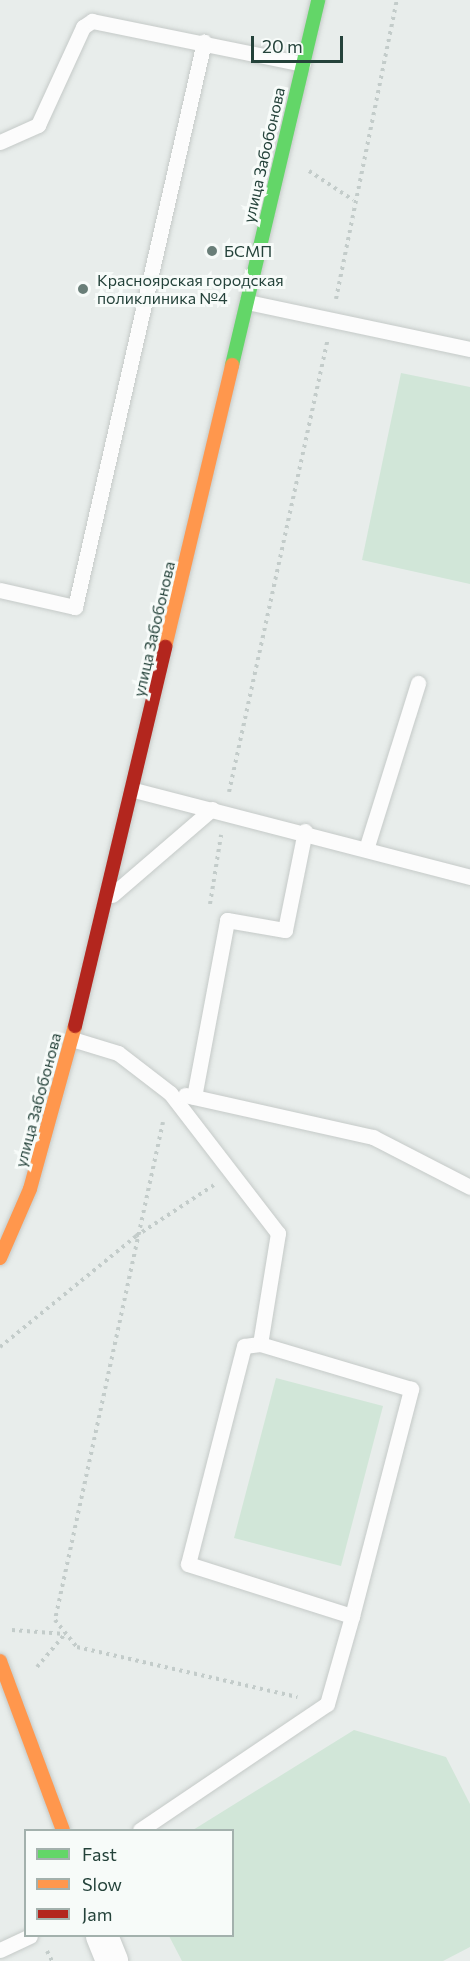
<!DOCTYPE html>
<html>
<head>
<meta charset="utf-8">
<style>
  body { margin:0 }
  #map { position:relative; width:470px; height:1961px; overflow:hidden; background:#e8edeb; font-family:Commissioner,sans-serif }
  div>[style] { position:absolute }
  .green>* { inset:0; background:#d1e6d8 }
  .path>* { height:4px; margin-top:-2px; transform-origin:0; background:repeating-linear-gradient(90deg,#c3ccca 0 3px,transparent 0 7.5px) }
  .roads { filter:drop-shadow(0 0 2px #c5cac8) drop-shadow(0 0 2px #c5cac8) }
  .lane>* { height:15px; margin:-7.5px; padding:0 7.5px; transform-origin:7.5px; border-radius:7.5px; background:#fcfcfc }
  .street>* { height:32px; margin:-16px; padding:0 16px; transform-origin:16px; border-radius:16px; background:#fcfcfc }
  .fast>* { height:14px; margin:-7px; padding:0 7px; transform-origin:7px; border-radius:7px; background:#63d668 }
  .slow>* { height:14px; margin:-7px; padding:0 7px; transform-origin:7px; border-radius:7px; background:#ff974d }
  .jam>* { height:14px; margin:-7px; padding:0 7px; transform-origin:7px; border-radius:7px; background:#b3261e }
  .dots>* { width:16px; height:16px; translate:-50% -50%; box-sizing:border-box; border:3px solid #f7fbf9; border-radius:50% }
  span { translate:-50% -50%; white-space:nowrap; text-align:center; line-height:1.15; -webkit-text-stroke:6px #f7fbf9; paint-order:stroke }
  .street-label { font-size:16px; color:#24423a }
  .poi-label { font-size:16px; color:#24423a }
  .left { translate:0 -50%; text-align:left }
  .legend { position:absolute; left:24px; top:1829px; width:210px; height:108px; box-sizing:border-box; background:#f7fbf9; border:2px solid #a3b1ad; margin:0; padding:8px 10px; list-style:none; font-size:18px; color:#24423a }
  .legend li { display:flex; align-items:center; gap:12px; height:30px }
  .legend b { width:30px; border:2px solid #a3b1ad }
  .scale { position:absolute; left:251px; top:36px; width:92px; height:27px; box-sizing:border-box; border:3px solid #24423a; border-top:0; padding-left:8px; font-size:18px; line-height:21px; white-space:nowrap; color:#24423a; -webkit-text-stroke:4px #f7fbf9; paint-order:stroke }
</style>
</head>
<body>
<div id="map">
  <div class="green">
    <div style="clip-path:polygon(401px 373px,470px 387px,470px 584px,362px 560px)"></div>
    <div style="clip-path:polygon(276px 1378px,383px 1406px,341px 1566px,234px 1538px)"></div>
    <div style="clip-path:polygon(354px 1730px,446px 1757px,470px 1804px,470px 1947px,443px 1961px,182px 1961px,169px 1936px,232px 1936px,232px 1830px,193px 1830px)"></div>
  </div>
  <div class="path">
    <div style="left:309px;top:171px;width:53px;rotate:33.4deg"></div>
    <div style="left:336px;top:299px;width:305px;rotate:-78.5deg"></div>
    <div style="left:229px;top:792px;width:461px;rotate:-77.7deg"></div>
    <div style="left:210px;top:904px;width:70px;rotate:-80.9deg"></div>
    <div style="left:163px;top:1122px;width:510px;rotate:102.24deg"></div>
    <div style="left:55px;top:1620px;width:35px;rotate:51deg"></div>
    <div style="left:77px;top:1647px;width:226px;rotate:12.8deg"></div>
    <div style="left:0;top:1347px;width:176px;rotate:-39.2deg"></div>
    <div style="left:136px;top:1236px;width:93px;rotate:-33.2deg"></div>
    <div style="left:12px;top:1630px;width:53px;rotate:4.3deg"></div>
    <div style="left:37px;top:1667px;width:43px;rotate:-49.7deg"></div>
    <div style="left:47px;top:1951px;width:11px;rotate:63deg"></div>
  </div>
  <div class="roads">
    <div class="lane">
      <div style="left:0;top:142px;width:42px;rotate:-24.1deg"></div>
      <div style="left:38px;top:125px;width:108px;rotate:-65.3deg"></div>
      <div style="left:83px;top:27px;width:11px;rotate:-34deg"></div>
      <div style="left:92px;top:21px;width:215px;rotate:11.5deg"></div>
      <div style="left:247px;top:302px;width:228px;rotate:11.9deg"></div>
      <div style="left:0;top:590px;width:77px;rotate:12.8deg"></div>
      <div style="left:75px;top:607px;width:580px;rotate:-77.14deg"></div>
      <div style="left:134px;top:790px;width:347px;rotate:14.5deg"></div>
      <div style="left:367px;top:846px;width:171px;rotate:-72.6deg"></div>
      <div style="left:112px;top:895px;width:132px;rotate:-40.7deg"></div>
      <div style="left:72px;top:1039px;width:48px;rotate:16.9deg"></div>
      <div style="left:118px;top:1053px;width:66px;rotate:37.6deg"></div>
      <div style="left:170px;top:1093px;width:177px;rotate:52.4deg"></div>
      <div style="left:278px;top:1233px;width:112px;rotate:99.2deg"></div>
      <div style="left:185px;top:1095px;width:193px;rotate:12.6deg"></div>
      <div style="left:373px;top:1137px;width:109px;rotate:27.3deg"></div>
      <div style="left:194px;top:1097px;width:180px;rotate:-79.4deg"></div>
      <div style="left:227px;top:920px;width:59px;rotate:9.8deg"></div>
      <div style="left:285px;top:930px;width:101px;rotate:-78.6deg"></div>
      <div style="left:140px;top:1830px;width:225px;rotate:-34deg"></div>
      <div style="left:327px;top:1704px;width:91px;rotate:-74.1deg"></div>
      <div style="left:352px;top:1616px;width:235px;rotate:-75.4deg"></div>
      <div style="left:411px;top:1389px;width:158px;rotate:-163.4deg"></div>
      <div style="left:260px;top:1344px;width:16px;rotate:173deg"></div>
      <div style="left:244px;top:1346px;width:225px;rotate:104.4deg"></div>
      <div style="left:188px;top:1564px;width:172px;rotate:17.6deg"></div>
      <div style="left:0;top:1950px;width:33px;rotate:-25deg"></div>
    </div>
    <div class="street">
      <div style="left:102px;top:1936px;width:27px;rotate:68deg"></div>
    </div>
    <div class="fast">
      <div style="left:232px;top:365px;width:375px;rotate:-76.7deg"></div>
    </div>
    <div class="slow">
      <div style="left:165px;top:647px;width:290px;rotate:-76.6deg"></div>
      <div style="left:0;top:1258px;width:75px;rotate:-66.5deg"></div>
      <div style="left:30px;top:1189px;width:169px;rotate:-74.6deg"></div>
      <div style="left:0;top:1661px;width:180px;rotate:69.6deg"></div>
    </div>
    <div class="jam">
      <div style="left:75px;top:1026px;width:390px;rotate:-76.6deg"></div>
    </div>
  </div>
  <div class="dots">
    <div style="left:212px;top:251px;background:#697e78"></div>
    <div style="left:83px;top:289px;background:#697e78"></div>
  </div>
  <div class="street-label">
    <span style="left:264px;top:155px;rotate:-77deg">улица Забобонова</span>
    <span style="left:154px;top:629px;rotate:-77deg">улица Забобонова</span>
    <span style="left:38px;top:1100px;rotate:-75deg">улица Забобонова</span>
  </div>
  <div class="poi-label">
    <span class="left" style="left:224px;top:251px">БСМП</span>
    <span class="left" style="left:97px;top:289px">Красноярская городская<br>поликлиника №4</span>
  </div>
  <ul class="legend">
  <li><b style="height:8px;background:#63d668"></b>Fast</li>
  <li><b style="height:8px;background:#ff974d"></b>Slow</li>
  <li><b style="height:8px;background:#b3261e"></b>Jam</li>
  </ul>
  <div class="scale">20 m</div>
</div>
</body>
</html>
